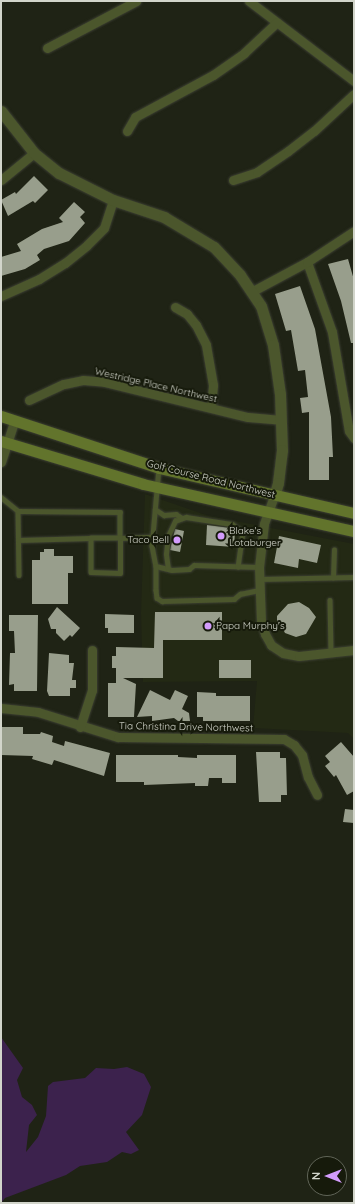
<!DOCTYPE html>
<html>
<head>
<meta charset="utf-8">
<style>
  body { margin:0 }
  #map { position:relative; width:355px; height:1204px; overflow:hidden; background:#1f2315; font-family:Quicksand,sans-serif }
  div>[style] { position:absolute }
  .built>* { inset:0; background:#232914 }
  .green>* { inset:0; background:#3c224d }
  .building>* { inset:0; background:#989e8c }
  .roads { filter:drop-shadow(0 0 1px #3c3f32) drop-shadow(0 0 1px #3c3f32) }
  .service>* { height:4.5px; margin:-2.25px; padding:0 2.25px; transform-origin:2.25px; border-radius:2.25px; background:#4b562c }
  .minor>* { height:9px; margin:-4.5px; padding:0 4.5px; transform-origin:4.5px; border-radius:4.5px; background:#4b562c }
  .tertiary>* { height:11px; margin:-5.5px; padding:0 5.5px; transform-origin:5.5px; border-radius:5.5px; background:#4b562c }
  .secondary>* { height:11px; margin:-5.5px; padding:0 5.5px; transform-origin:5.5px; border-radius:5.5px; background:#62742c }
  .dots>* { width:11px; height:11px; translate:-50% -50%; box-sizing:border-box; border:2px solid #161a0b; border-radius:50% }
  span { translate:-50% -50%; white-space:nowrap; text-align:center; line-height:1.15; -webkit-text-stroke:4px #161a0b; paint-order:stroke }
  .street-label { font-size:10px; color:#d2d5cb }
  .poi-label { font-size:10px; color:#d2d5cb }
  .left { translate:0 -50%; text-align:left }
  .right { translate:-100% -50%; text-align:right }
  .frame { position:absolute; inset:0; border:2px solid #d2d5cb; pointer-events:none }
  .north { position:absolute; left:307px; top:1156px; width:40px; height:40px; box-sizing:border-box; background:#161a0b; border:1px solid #616558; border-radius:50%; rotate:270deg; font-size:11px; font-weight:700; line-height:16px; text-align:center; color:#d2d5cb }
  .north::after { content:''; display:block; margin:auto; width:14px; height:18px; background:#d39cfc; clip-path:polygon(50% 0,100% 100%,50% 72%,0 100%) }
</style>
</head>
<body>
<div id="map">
  <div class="built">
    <div style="clip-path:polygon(145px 494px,209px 516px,354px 544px,354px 739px,348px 733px,253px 728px,257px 681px,143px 682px,141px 613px)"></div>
  </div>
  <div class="green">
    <div style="clip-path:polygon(1px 1037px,23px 1068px,17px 1080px,22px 1097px,32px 1105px,37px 1115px,29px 1125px,26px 1152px,38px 1137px,46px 1116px,48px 1086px,53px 1082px,85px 1078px,96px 1068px,114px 1069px,127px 1067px,144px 1074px,151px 1087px,142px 1115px,126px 1132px,139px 1150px,131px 1154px,122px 1152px,107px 1162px,80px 1166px,66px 1175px,5px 1198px,1px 1203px)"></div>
  </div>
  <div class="building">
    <div style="clip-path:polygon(34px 176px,48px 190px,35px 203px,33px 201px,8px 216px,1px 200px,15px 192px,16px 194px)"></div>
    <div style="clip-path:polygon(74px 202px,85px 212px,80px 217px,85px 223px,69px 241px,44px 249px,37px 255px,40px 260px,25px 269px,1px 276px,1px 257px,21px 251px,17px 244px,42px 229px,63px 222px,59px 218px)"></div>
    <div style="clip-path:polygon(348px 259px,354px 280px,354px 343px,351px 343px,341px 301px,328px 264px)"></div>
    <div style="clip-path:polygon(300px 286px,315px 329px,331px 417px,333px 457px,329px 457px,329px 480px,309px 480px,309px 412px,302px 413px,300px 398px,308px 397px,305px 370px,298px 371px,291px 330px,286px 331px,275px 294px)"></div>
    <div style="clip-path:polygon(207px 525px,231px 528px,235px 531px,234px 547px,206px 545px)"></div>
    <div style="clip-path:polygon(175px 529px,184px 531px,180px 552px,170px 550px)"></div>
    <div style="clip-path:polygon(279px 536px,321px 545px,317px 563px,299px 559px,298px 568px,274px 563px)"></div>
    <div style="clip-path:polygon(44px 549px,54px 549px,54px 556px,73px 556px,73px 573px,68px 573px,68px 604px,32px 604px,32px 560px,40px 560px,40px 552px,44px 552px)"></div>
    <div style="clip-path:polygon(299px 602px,309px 608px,316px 617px,306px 634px,296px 637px,285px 633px,280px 623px,277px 624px,277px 616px,288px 604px)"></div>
    <div style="clip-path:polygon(57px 607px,80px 628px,72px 637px,70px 635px,64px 641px,56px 633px,56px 629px,51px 629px,48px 619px)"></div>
    <div style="clip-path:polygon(155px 612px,222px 612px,222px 640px,163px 640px,163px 678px,123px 678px,136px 684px,134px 717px,108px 717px,108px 683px,116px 683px,116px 668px,112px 668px,112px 656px,116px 656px,116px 647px,154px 648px)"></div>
    <div style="clip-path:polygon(105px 614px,134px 615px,134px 633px,108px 633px,108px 628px,105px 628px)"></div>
    <div style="clip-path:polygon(9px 615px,38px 615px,37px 691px,14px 691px,14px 684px,9px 685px,10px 653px,15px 653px,14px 631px,9px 631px)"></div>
    <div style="clip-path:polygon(49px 653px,69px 655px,69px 663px,74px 663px,72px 680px,76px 680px,76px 688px,70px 688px,70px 696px,49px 696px,47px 691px)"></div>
    <div style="clip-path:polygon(219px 660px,251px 660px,251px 678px,219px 678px)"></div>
    <div style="clip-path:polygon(150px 690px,170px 700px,175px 690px,188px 696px,182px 709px,189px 713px,190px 721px,178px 721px,174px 718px,152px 721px,152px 716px,137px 717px)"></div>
    <div style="clip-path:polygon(197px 692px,216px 693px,216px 696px,250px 696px,250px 721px,203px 721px,203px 717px,197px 717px)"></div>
    <div style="clip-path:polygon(1px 727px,23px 727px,23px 734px,40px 734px,41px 732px,53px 736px,52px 742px,64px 746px,65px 741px,110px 753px,104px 776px,54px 760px,52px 765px,32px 759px,33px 756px,1px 755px)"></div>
    <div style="clip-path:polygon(341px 742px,354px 757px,354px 791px,347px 795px,336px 775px,334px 777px,325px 766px,330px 762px,325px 756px)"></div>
    <div style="clip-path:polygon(256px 752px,280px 752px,280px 758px,286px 758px,287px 795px,281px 795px,281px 802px,259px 802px)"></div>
    <div style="clip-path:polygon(116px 755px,178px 755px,178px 757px,197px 758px,197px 755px,236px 755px,236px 783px,222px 783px,222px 778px,209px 778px,208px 786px,195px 786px,195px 783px,144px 785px,144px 782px,116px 782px)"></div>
    <div style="clip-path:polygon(345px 809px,354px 810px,354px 823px,343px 822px)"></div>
  </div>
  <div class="roads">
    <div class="service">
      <div style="left:159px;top:468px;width:78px;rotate:95.1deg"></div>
      <div style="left:152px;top:546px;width:20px;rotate:79deg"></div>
      <div style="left:156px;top:566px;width:16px;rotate:14deg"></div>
      <div style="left:172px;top:570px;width:17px;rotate:-3deg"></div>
      <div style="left:189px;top:569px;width:6px;rotate:-39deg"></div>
      <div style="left:194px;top:565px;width:65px;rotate:1.8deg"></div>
      <div style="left:1px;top:497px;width:22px;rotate:39deg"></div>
      <div style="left:18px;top:511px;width:64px;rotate:89.1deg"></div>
      <div style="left:155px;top:509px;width:11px;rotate:34deg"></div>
      <div style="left:164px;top:515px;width:12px;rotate:-5deg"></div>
      <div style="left:176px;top:514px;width:7px;rotate:34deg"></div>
      <div style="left:18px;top:511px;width:102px;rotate:0.6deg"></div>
      <div style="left:120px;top:512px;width:26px;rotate:90deg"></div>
      <div style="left:120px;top:538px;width:33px;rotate:-2deg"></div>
      <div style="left:18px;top:540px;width:73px;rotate:-1.6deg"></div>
      <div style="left:91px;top:538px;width:34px;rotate:90deg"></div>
      <div style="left:91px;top:572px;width:29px;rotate:2deg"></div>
      <div style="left:120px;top:573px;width:35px;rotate:-90deg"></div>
      <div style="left:120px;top:538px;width:29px;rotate:180deg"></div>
      <div style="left:156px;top:566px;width:24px;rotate:90deg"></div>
      <div style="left:156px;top:590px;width:8px;rotate:83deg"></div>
      <div style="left:157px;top:598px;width:6px;rotate:31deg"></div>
      <div style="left:162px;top:601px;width:72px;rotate:-1.6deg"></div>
      <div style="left:234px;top:599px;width:8px;rotate:-40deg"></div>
      <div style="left:240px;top:594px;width:19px;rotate:-12deg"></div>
      <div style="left:168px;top:569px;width:15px;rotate:-98deg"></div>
      <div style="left:166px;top:554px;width:18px;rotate:-84deg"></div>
      <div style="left:168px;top:536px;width:17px;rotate:-65deg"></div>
      <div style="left:175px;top:521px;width:12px;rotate:-20deg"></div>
      <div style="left:186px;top:517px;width:47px;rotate:8.7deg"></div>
      <div style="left:232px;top:524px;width:14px;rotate:36deg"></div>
      <div style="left:243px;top:532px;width:35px;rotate:98deg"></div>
      <div style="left:333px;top:578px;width:28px;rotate:-88deg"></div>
      <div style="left:259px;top:579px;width:95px;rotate:-1.2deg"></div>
      <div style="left:330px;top:600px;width:53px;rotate:88.9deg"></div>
    </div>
    <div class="minor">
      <div style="left:249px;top:1px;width:132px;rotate:37.3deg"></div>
      <div style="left:47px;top:48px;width:101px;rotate:-27.8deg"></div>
      <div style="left:127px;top:131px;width:16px;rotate:-60deg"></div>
      <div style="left:135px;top:117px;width:89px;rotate:-28.3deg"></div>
      <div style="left:213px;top:75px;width:38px;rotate:-35deg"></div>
      <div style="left:244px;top:53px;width:45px;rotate:-43.2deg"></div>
      <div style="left:1px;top:180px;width:43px;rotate:-39.3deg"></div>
      <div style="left:233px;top:180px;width:25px;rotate:-18deg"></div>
      <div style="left:257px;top:172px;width:37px;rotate:-34deg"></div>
      <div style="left:288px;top:151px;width:33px;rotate:-38deg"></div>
      <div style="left:314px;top:131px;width:54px;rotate:-42.8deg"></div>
      <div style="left:307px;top:262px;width:74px;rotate:70.3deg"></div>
      <div style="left:332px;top:332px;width:100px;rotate:80.3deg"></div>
      <div style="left:349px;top:431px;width:9px;rotate:54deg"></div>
      <div style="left:251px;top:292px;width:64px;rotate:-28.2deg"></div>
      <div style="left:307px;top:262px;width:56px;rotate:-33.4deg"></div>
      <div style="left:1px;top:296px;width:42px;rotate:-24.1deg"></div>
      <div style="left:39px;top:279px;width:31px;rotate:-32deg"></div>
      <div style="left:65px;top:263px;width:28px;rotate:-39deg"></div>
      <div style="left:87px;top:245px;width:24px;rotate:-45deg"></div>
      <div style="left:104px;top:228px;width:29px;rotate:-72deg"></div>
      <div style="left:175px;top:307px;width:14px;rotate:30deg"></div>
      <div style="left:187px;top:314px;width:14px;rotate:51deg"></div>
      <div style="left:196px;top:325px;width:22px;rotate:63deg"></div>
      <div style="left:206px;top:345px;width:41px;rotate:80.1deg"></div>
      <div style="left:213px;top:385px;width:23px;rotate:95deg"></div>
      <div style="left:29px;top:400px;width:38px;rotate:-25deg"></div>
      <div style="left:64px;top:384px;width:19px;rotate:-12deg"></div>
      <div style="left:83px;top:380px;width:21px;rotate:5deg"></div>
      <div style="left:104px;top:382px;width:148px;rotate:13.7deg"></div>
      <div style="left:248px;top:417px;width:33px;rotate:5deg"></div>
      <div style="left:1px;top:462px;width:42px;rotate:-72deg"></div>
      <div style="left:274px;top:496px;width:30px;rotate:110deg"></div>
      <div style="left:264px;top:524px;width:43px;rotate:96.6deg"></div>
      <div style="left:259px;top:567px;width:54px;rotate:87.9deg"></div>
      <div style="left:261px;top:621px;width:14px;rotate:73deg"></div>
      <div style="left:265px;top:634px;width:13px;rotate:61deg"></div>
      <div style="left:271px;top:645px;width:14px;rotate:34deg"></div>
      <div style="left:283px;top:653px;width:16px;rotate:11deg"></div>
      <div style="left:299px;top:656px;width:55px;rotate:-6.2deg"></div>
      <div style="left:1px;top:708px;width:37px;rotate:6deg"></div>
      <div style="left:38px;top:712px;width:84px;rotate:17.4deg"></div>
      <div style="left:118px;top:737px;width:166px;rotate:0.7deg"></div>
      <div style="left:284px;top:739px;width:12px;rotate:31deg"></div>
      <div style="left:294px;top:745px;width:13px;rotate:51deg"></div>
      <div style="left:302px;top:755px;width:23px;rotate:75deg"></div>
      <div style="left:308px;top:777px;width:20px;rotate:63deg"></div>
      <div style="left:80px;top:727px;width:39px;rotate:-72deg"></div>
      <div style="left:92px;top:690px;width:40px;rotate:-90deg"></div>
    </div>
    <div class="tertiary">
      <div style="left:1px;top:111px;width:53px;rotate:51.8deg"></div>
      <div style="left:34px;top:153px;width:32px;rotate:39deg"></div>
      <div style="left:59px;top:173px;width:60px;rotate:26.6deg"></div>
      <div style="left:113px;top:200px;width:54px;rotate:18.4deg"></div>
      <div style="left:164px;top:217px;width:58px;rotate:31deg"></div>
      <div style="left:214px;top:247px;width:38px;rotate:47deg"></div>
      <div style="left:240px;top:275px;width:37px;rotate:56deg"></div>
      <div style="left:261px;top:306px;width:41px;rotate:72.9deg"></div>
      <div style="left:273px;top:345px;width:49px;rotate:81.9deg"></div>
      <div style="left:280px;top:394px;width:56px;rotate:88deg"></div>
      <div style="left:282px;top:450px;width:33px;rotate:97deg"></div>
      <div style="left:278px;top:483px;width:14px;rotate:107deg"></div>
    </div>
    <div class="secondary">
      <div style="left:1px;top:416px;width:166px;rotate:18.2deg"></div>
      <div style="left:159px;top:468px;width:200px;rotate:13deg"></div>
      <div style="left:1px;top:441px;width:148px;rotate:16.8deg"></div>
      <div style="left:143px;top:484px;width:216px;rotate:12.6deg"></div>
    </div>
  </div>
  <div class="dots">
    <div style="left:221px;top:536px;background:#d39cfc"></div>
    <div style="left:177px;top:540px;background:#d39cfc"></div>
    <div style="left:208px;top:626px;background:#d39cfc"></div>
  </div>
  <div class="street-label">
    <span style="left:156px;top:385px;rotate:13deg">Westridge Place Northwest</span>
    <span style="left:211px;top:479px;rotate:14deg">Golf Course Road Northwest</span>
    <span style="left:186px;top:727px;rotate:1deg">Tia Christina Drive Northwest</span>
  </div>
  <div class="poi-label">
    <span class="left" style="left:229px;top:536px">Blake's<br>Lotaburger</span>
    <span class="right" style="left:169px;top:540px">Taco Bell</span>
    <span class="left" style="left:216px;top:626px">Papa Murphy's</span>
  </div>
  <div class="frame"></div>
  <div class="north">N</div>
</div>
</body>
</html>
